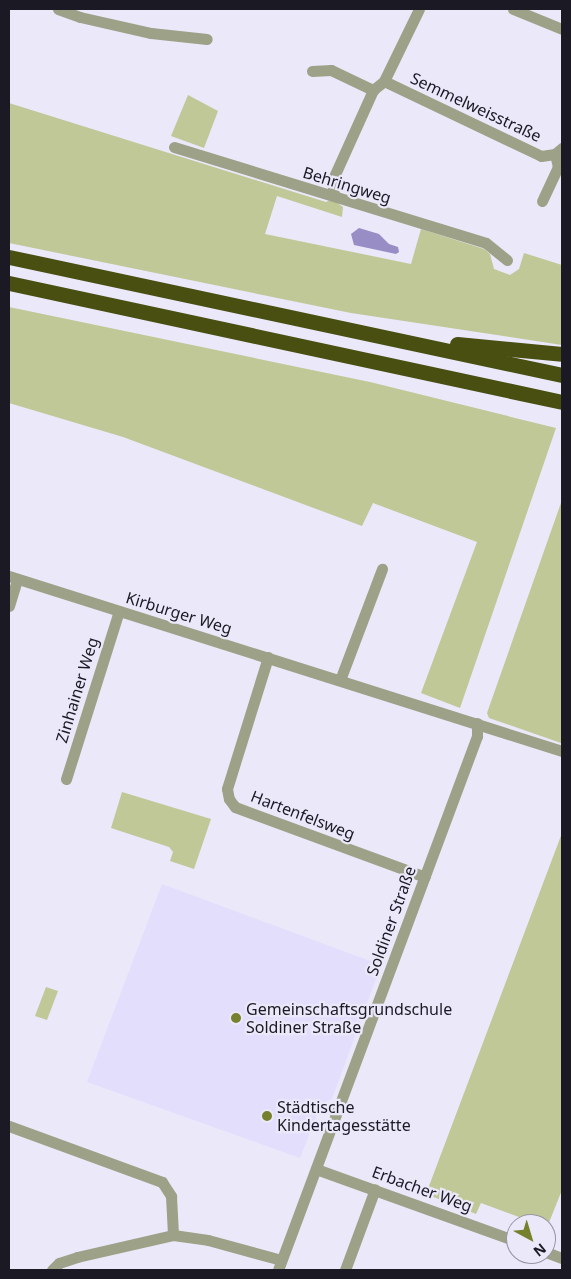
<!DOCTYPE html>
<html>
<head>
<meta charset="utf-8">
<style>
  body { margin:0 }
  #map { position:relative; width:571px; height:1279px; overflow:hidden; background:#ebe8fa; font-family:"Noto Sans",sans-serif }
  div>[style] { position:absolute }
  .built>* { inset:0; background:#e3defc }
  .green>* { inset:0; background:#c0c897 }
  .water>* { inset:0; background:#988dc5 }
  .minor>* { height:11px; margin:-5.5px; padding:0 5.5px; transform-origin:5.5px; border-radius:5.5px; background:#9da187 }
  .motorway>* { height:15px; margin:-7.5px; padding:0 7.5px; transform-origin:7.5px; border-radius:7.5px; background:#494f11 }
  .dots>* { width:14px; height:14px; translate:-50% -50%; box-sizing:border-box; border:2px solid #ebe8fa; border-radius:50% }
  span { translate:-50% -50%; white-space:nowrap; text-align:center; line-height:1.15; -webkit-text-stroke:4.5px #ebe8fa; paint-order:stroke }
  .street-label { font-size:16px; color:#1b1924 }
  .poi-label { font-size:16px; color:#1b1924 }
  .left { translate:0 -50%; text-align:left }
  .frame { position:absolute; inset:0; border:10px solid #1b1924; pointer-events:none }
  .north { position:absolute; left:506px; top:1214px; width:50px; height:50px; box-sizing:border-box; background:#ebe8fa; border:1px solid #9895a4; border-radius:50%; rotate:141deg; font-size:14px; font-weight:700; line-height:20px; text-align:center; color:#1b1924 }
  .north::after { content:''; display:block; margin:auto; width:18px; height:22px; background:#77812d; clip-path:polygon(50% 0,100% 100%,50% 72%,0 100%) }
</style>
</head>
<body>
<div id="map">
  <div class="built">
    <div style="clip-path:polygon(162px 884px,381px 965px,332px 1099px,321px 1104px,300px 1158px,87px 1082px)"></div>
  </div>
  <div class="green">
    <div style="clip-path:polygon(188px 95px,218px 111px,204px 148px,171px 136px)"></div>
    <div style="clip-path:polygon(9px 103px,326px 202px,332px 199px,343px 207px,342px 217px,277px 196px,265px 234px,411px 264px,421px 229px,484px 249px,490px 254px,494px 269px,510px 275px,519px 269px,524px 253px,562px 265px,562px 345px,351px 313px,9px 243px)"></div>
    <div style="clip-path:polygon(9px 307px,370px 382px,556px 428px,460px 708px,421px 693px,477px 542px,373px 503px,362px 526px,123px 437px,9px 403px)"></div>
    <div style="clip-path:polygon(562px 500px,562px 742px,561px 743px,489px 718px,487px 713px)"></div>
    <div style="clip-path:polygon(122px 792px,211px 819px,194px 869px,170px 861px,173px 852px,169px 847px,111px 828px)"></div>
    <div style="clip-path:polygon(562px 833px,562px 1190px,546px 1230px,546px 1224px,516px 1224px,519px 1217px,481px 1203px,476px 1214px,426px 1194px)"></div>
    <div style="clip-path:polygon(46px 987px,58px 991px,47px 1020px,35px 1016px)"></div>
  </div>
  <div class="water">
    <div style="clip-path:polygon(359px 228px,379px 234px,389px 244px,398px 247px,399px 252px,396px 254px,354px 245px,351px 234px)"></div>
  </div>
  <div class="minor">
    <div style="left:58px;top:9px;width:23px;rotate:20deg"></div>
    <div style="left:80px;top:17px;width:73px;rotate:12.7deg"></div>
    <div style="left:151px;top:33px;width:56px;rotate:6.1deg"></div>
    <div style="left:513px;top:9px;width:53px;rotate:22.2deg"></div>
    <div style="left:312px;top:71px;width:19px;rotate:-3deg"></div>
    <div style="left:331px;top:70px;width:47px;rotate:25.5deg"></div>
    <div style="left:384px;top:81px;width:174px;rotate:25.5deg"></div>
    <div style="left:541px;top:156px;width:14px;rotate:-8deg"></div>
    <div style="left:555px;top:154px;width:9px;rotate:-41deg"></div>
    <div style="left:174px;top:147px;width:326px;rotate:17.1deg"></div>
    <div style="left:486px;top:243px;width:27px;rotate:39deg"></div>
    <div style="left:334px;top:194px;width:13px;rotate:-99deg"></div>
    <div style="left:332px;top:181px;width:100px;rotate:-65.7deg"></div>
    <div style="left:373px;top:90px;width:14px;rotate:-39deg"></div>
    <div style="left:384px;top:81px;width:80px;rotate:-64.1deg"></div>
    <div style="left:542px;top:201px;width:38px;rotate:-65deg"></div>
    <div style="left:558px;top:167px;width:13px;rotate:-103deg"></div>
    <div style="left:9px;top:576px;width:580px;rotate:17.56deg"></div>
    <div style="left:9px;top:606px;width:28px;rotate:-73deg"></div>
    <div style="left:268px;top:657px;width:138px;rotate:107.3deg"></div>
    <div style="left:227px;top:789px;width:10px;rotate:79deg"></div>
    <div style="left:229px;top:799px;width:10px;rotate:53deg"></div>
    <div style="left:235px;top:807px;width:202px;rotate:20.2deg"></div>
    <div style="left:340px;top:680px;width:119px;rotate:-69.3deg"></div>
    <div style="left:66px;top:779px;width:176px;rotate:-72.5deg"></div>
    <div style="left:9px;top:1126px;width:163px;rotate:20.1deg"></div>
    <div style="left:162px;top:1182px;width:17px;rotate:57deg"></div>
    <div style="left:171px;top:1196px;width:39px;rotate:87deg"></div>
    <div style="left:316px;top:1169px;width:213px;rotate:19.8deg"></div>
    <div style="left:546px;top:1252px;width:17px;rotate:21deg"></div>
    <div style="left:52px;top:1270px;width:10px;rotate:-45deg"></div>
    <div style="left:59px;top:1263px;width:19px;rotate:-18deg"></div>
    <div style="left:77px;top:1257px;width:98px;rotate:-12.9deg"></div>
    <div style="left:173px;top:1235px;width:35px;rotate:8deg"></div>
    <div style="left:208px;top:1240px;width:76px;rotate:15.3deg"></div>
    <div style="left:278px;top:1270px;width:570px;rotate:-69.56deg"></div>
    <div style="left:477px;top:736px;width:13px;rotate:-90deg"></div>
    <div style="left:345px;top:1270px;width:86px;rotate:-69.7deg"></div>
  </div>
  <div class="motorway">
    <div style="left:9px;top:257px;width:565px;rotate:12.05deg"></div>
    <div style="left:9px;top:283px;width:566px;rotate:12.14deg"></div>
    <div style="left:457px;top:344px;width:105px;rotate:5.4deg"></div>
  </div>
  <div class="dots">
    <div style="left:236px;top:1018px;background:#77812d"></div>
    <div style="left:267px;top:1116px;background:#77812d"></div>
  </div>
  <div class="street-label">
    <span style="left:476px;top:107px;rotate:25deg">Semmelweisstraße</span>
    <span style="left:347px;top:185px;rotate:17deg">Behringweg</span>
    <span style="left:179px;top:613px;rotate:17deg">Kirburger Weg</span>
    <span style="left:77px;top:690px;rotate:-73deg">Zinhainer Weg</span>
    <span style="left:303px;top:815px;rotate:21deg">Hartenfelsweg</span>
    <span style="left:391px;top:921px;rotate:-70deg">Soldiner Straße</span>
    <span style="left:422px;top:1189px;rotate:20deg">Erbacher Weg</span>
  </div>
  <div class="poi-label">
    <span class="left" style="left:246px;top:1018px">Gemeinschaftsgrundschule<br>Soldiner Straße</span>
    <span class="left" style="left:277px;top:1116px">Städtische<br>Kindertagesstätte</span>
  </div>
  <div class="frame"></div>
  <div class="north">N</div>
</div>
</body>
</html>
